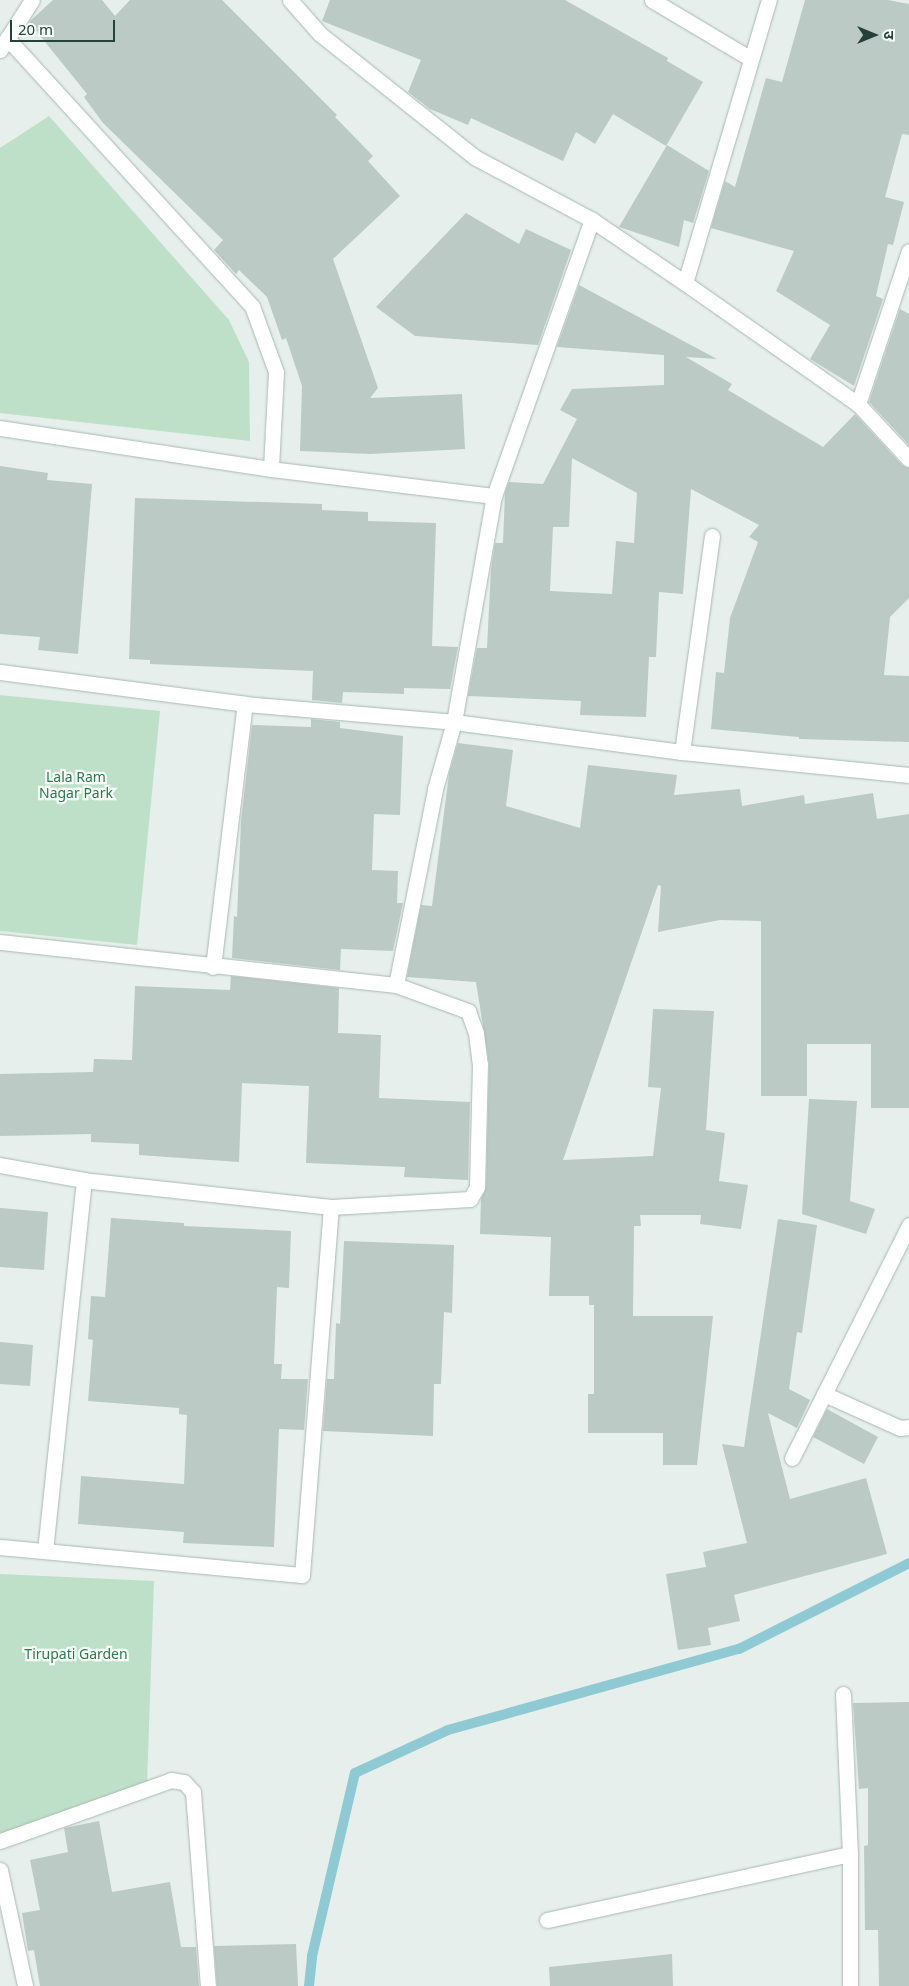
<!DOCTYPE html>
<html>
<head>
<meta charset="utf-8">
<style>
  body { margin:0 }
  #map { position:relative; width:909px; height:1986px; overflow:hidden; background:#e6efeb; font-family:"Noto Sans","Noto Sans Devanagari",sans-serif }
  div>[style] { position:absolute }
  .green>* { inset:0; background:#bfe0c8 }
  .stream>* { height:10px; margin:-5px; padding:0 5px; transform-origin:5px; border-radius:5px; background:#8ec9d4 }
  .building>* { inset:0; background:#bbcac4 }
  .roads { filter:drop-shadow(0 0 1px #a8b8b2) drop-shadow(0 0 1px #a8b8b2) }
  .street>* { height:15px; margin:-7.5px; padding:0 7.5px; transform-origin:7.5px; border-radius:7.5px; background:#fff }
  .secondary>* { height:15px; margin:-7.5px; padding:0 7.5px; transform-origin:7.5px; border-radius:7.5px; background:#fff }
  span { translate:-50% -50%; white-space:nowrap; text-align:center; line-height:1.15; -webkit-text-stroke:4.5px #f7fbf9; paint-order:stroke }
  .park-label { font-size:14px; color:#2d7a4b }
  .north { position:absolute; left:849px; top:10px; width:50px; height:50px; -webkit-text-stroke:4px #f7fbf9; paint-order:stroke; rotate:90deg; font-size:14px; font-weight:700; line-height:20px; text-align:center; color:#24423a }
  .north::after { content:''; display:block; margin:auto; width:18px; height:22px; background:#24423a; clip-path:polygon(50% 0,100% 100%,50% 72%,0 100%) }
  .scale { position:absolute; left:10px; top:20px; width:105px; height:22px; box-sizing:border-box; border:2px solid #24423a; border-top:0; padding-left:6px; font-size:15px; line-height:18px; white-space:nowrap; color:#24423a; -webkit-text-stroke:4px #f7fbf9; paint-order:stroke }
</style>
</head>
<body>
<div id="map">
  <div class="green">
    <div style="clip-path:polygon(49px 116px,229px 320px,249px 362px,250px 441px,0 413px,0 148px)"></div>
    <div style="clip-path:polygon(0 695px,160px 711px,137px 945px,0 931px)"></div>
    <div style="clip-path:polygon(0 1574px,154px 1581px,147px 1785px,0 1835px)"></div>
  </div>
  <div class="stream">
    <div style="left:309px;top:1986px;width:30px;rotate:-84deg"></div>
    <div style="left:312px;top:1956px;width:188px;rotate:-76.8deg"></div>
    <div style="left:355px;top:1773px;width:102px;rotate:-24.8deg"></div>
    <div style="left:448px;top:1730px;width:302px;rotate:-15.6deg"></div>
    <div style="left:739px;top:1649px;width:191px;rotate:-26.8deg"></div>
  </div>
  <div class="building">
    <div style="clip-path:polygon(53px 0,102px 0,115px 16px,130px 0,222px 0,337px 115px,335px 117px,373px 156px,368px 161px,400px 196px,333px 259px,378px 388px,370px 398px,462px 394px,465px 449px,370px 454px,300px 451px,302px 386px,286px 338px,282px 340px,267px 297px,239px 270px,236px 274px,214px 250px,223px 240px,103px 123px,84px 97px,87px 94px,29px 22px)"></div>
    <div style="clip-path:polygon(330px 0,565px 0,668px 58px,667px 61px,703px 82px,666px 146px,613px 114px,595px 144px,576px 132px,563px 161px,471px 118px,468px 125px,430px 109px,408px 92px,421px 60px,322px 21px)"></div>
    <div style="clip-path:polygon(805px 0,888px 0,909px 4px,909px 135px,902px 134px,885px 197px,904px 202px,893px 245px,888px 244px,876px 296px,883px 299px,854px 386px,810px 359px,830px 325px,776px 291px,794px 251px,711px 228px,725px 181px,735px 187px,766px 78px,782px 82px)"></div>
    <div style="clip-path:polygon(667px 145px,709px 171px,693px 223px,684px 220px,679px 247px,619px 227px)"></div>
    <div style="clip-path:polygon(466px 213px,519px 244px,526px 229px,571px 250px,538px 345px,415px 336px,376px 307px)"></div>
    <div style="clip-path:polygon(evenodd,579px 285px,717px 359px,686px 357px,732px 384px,728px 390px,823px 447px,855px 414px,902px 465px,909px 468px,909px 598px,890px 617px,884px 675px,909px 676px,909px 742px,799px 739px,799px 737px,711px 729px,716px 672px,724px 673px,730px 618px,758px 542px,749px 537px,759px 525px,691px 489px,683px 594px,659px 592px,656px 657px,649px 657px,646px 717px,580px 715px,581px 701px,468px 696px,477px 648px,487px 648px,491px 569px,495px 543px,503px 543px,505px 492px,509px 482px,543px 484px,577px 419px,560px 410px,572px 389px,664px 385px,664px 355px,557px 347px,579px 285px,572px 458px,637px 493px,634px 543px,616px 541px,612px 594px,550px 591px,553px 527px,569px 527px,572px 458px)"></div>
    <div style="clip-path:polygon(900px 309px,909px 314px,909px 445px,869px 402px)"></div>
    <div style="clip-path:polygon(0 466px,48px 473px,47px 480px,92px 484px,78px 654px,38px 650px,40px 637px,0 634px)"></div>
    <div style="clip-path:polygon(135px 498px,322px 504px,322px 510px,368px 512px,368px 521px,436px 523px,432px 646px,458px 647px,450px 689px,404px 688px,404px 694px,343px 692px,342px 703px,312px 700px,313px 671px,150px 664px,150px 660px,129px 659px)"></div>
    <div style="clip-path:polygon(311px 719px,340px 722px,340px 728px,403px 736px,400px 815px,374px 814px,372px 870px,398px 871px,397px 903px,403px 903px,393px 951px,341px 949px,340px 970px,232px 958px,234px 916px,237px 917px,241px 821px,252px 725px,311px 727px)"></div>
    <div style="clip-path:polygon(458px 743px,513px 750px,506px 806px,580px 828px,588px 765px,677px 775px,674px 795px,740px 789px,742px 806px,804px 795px,805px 804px,873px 793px,877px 819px,909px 814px,909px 1108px,871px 1108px,871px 1044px,807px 1044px,807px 1096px,761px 1096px,761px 921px,720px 920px,658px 932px,661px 886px,658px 885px,563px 1160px,653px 1156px,661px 1088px,648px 1087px,653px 1009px,714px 1011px,706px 1130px,725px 1133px,719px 1181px,748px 1185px,741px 1229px,700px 1224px,701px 1215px,640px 1215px,641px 1226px,634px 1226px,633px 1316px,713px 1316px,697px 1465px,663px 1465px,663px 1433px,588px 1433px,588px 1394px,594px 1394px,594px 1305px,589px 1305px,589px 1296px,549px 1296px,551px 1237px,480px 1234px,481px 1199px,486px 1187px,489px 1064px,476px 982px,407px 977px,421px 905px,432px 906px,449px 774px)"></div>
    <div style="clip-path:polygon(231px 976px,339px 988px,338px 1033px,381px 1035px,379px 1098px,470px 1102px,468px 1180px,404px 1177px,405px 1167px,306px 1163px,309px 1086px,242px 1083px,239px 1162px,139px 1155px,139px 1144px,91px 1142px,91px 1134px,0 1136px,0 1074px,93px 1072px,94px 1059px,132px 1060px,135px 986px,230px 990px)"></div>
    <div style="clip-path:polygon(809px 1099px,857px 1101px,850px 1201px,875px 1209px,866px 1234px,802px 1214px)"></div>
    <div style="clip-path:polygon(0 1208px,48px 1212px,44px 1270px,0 1267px)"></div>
    <div style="clip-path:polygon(111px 1218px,184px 1223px,184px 1226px,291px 1231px,289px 1288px,277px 1287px,274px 1364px,282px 1364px,281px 1379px,308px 1379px,304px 1430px,279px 1429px,274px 1547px,183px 1543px,184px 1532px,78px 1524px,81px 1476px,184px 1484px,187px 1415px,179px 1414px,179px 1408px,88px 1401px,93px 1340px,88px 1339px,91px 1296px,105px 1297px)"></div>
    <div style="clip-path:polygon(778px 1219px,817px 1225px,802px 1333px,797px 1332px,789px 1389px,810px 1400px,797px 1428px,768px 1413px,790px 1499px,866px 1478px,887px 1554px,734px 1595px,740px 1621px,708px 1628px,711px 1645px,678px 1650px,666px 1574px,706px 1567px,703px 1552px,747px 1543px,722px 1444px,744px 1447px)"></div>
    <div style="clip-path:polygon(344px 1241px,454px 1245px,452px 1313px,444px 1312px,441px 1384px,434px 1384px,433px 1436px,323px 1431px,327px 1379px,334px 1379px,336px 1323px,340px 1324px)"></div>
    <div style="clip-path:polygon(0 1342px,33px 1345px,30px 1386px,0 1384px)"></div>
    <div style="clip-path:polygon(827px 1409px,878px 1437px,864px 1464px,813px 1437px)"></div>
    <div style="clip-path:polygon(909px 1702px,909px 1986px,879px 1986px,878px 1930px,865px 1930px,864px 1846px,868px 1845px,868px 1788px,859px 1789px,853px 1703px)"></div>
    <div style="clip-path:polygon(99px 1821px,112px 1892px,170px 1882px,181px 1947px,196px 1947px,199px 1986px,40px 1986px,34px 1950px,28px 1951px,22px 1913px,40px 1910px,30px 1860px,68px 1852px,64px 1828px)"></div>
    <div style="clip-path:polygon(296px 1944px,298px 1986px,217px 1986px,214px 1946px)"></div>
    <div style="clip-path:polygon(672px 1954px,673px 1986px,550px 1986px,549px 1967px)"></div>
  </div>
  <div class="roads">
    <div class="street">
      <div style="left:652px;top:0;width:115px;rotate:30.8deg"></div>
      <div style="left:7px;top:38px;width:363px;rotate:47.6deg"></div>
      <div style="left:252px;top:306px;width:70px;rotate:70deg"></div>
      <div style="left:276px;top:372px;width:97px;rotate:93deg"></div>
      <div style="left:0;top:50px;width:59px;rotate:-57.4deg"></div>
      <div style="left:685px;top:283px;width:295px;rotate:-73.5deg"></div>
      <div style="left:858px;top:404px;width:161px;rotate:-71.6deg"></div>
      <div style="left:0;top:428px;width:274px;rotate:8.6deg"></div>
      <div style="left:271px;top:469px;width:225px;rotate:6.9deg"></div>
      <div style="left:0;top:672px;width:247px;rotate:7.4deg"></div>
      <div style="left:245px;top:704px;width:210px;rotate:4.9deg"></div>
      <div style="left:454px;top:722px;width:230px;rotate:7.5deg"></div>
      <div style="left:682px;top:752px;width:228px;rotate:5.8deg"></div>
      <div style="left:682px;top:752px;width:218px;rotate:-82.1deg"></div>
      <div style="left:0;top:942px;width:398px;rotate:6.2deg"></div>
      <div style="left:396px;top:985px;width:77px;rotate:19.9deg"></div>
      <div style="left:468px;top:1011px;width:23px;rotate:70deg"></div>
      <div style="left:476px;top:1033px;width:31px;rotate:83deg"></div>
      <div style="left:480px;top:1064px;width:123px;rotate:91.4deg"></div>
      <div style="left:477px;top:1187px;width:14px;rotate:120deg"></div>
      <div style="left:470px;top:1199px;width:139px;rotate:176.7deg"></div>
      <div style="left:331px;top:1207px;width:248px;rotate:-173.8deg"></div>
      <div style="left:84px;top:1180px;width:85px;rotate:-169.9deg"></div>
      <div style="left:213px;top:967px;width:265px;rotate:-83.1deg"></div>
      <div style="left:396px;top:985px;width:200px;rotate:-78.7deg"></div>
      <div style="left:435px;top:789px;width:70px;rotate:-74.2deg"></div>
      <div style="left:454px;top:722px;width:230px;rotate:-80deg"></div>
      <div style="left:494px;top:496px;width:293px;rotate:-70.5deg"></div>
      <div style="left:824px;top:1394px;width:83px;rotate:24.1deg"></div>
      <div style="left:900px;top:1428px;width:9px;rotate:-6deg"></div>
      <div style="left:792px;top:1458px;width:261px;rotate:-63.3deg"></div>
      <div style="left:0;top:1547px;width:303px;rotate:5.3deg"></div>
      <div style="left:302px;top:1575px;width:369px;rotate:-85.5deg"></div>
      <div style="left:45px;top:1551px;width:373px;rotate:-84deg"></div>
      <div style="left:843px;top:1694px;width:160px;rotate:87.5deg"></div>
      <div style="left:850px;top:1854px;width:132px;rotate:90deg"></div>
      <div style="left:0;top:1841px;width:182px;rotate:-19.6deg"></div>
      <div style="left:171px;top:1780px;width:13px;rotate:9deg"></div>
      <div style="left:184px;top:1782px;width:13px;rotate:48deg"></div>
      <div style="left:193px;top:1792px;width:195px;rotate:85.6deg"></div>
      <div style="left:0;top:1870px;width:119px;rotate:77.8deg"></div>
      <div style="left:547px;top:1920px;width:310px;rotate:-12.3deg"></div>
    </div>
    <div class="secondary">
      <div style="left:290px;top:0;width:45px;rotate:48.6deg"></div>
      <div style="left:320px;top:34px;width:199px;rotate:38.5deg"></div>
      <div style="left:476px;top:158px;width:132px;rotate:28.1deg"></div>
      <div style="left:592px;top:220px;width:112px;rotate:34.1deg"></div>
      <div style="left:685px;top:283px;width:211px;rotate:35deg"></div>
      <div style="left:858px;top:404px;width:75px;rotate:47.2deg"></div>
    </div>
  </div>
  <div class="park-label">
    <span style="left:76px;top:785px">Lala Ram<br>Nagar Park</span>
    <span style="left:76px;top:1654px">Tirupati Garden</span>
  </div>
  <div class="north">उ</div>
  <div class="scale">20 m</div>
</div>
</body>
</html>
